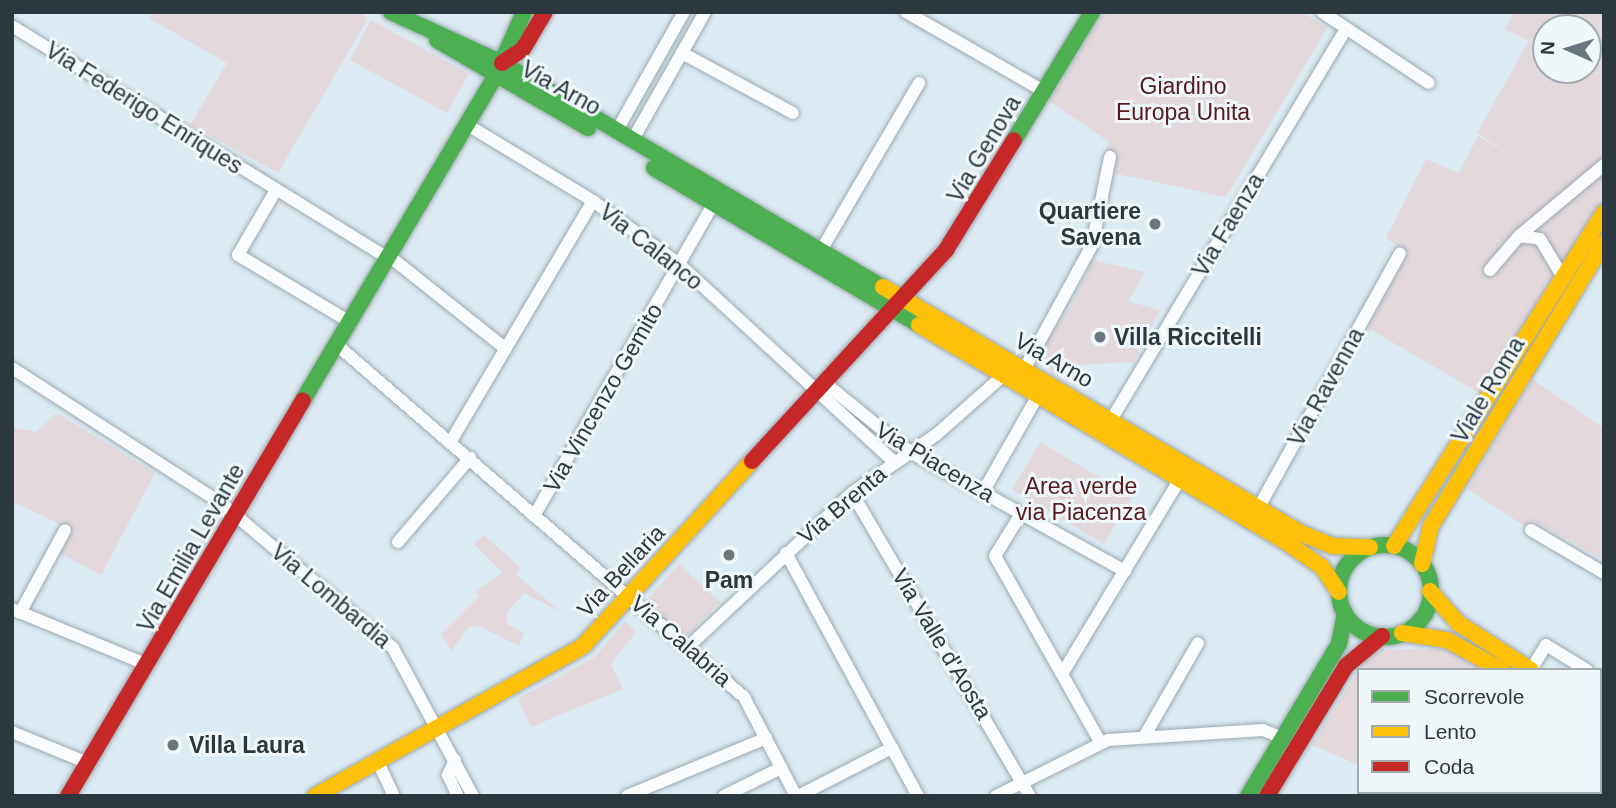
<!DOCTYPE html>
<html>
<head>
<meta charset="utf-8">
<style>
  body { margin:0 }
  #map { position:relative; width:1616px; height:808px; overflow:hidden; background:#dceaf3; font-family:Arial,sans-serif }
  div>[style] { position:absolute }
  .green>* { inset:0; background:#e3d8dc }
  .roads { filter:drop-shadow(0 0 2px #9ca9b0) drop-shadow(0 0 2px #9ca9b0) }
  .street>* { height:12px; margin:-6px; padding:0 6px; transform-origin:6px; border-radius:6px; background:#fafcfd }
  .fast>* { height:16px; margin:-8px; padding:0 8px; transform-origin:8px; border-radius:8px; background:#4caf50 }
  .fast>.ring { margin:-8px; padding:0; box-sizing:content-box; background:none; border:16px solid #4caf50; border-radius:50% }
  .slow>* { height:16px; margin:-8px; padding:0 8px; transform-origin:8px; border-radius:8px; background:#ffc107 }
  .jam>* { height:16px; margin:-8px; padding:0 8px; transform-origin:8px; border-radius:8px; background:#c62828 }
  .dots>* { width:19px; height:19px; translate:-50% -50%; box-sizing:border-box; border:4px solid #f0f7fb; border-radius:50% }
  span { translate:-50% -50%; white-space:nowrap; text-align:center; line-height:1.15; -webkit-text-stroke:6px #f0f7fb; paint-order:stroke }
  .park-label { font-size:23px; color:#561a20 }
  .street-label { font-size:23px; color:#2b3840 }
  .poi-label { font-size:23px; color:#2b3840; font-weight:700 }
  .right { translate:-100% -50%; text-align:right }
  .left { translate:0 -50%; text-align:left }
  .frame { position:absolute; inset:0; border:14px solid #2b3840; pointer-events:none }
  .legend { position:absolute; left:1357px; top:668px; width:245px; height:126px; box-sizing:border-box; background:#f0f7fb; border:2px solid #a1abb0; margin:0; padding:9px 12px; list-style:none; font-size:21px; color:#2b3840 }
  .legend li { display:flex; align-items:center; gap:14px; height:35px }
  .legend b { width:35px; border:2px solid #a1abb0 }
  .north { position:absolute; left:1532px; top:14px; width:70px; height:70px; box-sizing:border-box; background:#f0f7fb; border:2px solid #a1abb0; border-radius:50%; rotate:273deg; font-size:19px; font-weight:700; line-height:28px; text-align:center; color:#2b3840 }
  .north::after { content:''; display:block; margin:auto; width:24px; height:32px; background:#69767f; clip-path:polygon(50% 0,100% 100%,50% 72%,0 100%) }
</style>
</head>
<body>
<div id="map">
  <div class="green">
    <div style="clip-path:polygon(152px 12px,358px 12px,368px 18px,278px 173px,190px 125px,227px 63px,150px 19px)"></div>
    <div style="clip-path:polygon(1104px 12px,1302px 12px,1327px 28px,1226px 197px,1103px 171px,1108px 141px,1049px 101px)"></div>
    <div style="clip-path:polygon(evenodd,1514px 12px,1604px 12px,1604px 200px,1486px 397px,1368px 328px,1408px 253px,1386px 238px,1426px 159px,1459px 173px,1478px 136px,1520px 161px,1477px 133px,1529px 41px,1505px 29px,1514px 12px,1546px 28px,1588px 28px,1588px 70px,1546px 70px,1546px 28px)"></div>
    <div style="clip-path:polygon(371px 20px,469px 74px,447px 113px,350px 60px)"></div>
    <div style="clip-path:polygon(1092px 260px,1145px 272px,1128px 301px,1160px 310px,1134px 362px,1053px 366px,1054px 377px,1037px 353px,1071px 306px)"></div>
    <div style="clip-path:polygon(1532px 379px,1604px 428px,1604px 560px,1534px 521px,1528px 528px,1467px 489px)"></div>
    <div style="clip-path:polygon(57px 413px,155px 473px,101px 575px,60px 553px,73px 531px,12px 501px,12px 427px,36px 432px)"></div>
    <div style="clip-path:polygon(1040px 442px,1132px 497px,1104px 544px,1012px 490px)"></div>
    <div style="clip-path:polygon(484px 535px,521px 568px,515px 574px,564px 614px,524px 593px,507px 612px,507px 624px,524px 633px,519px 646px,479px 626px,469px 627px,451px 651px,441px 634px,479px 596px,475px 591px,503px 573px,474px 544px)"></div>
    <div style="clip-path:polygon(679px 564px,720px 602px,685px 638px,645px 602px)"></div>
    <div style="clip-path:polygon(625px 621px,636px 632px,611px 664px,623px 689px,531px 727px,518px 699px,595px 657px)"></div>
    <div style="clip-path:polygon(1445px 649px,1487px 670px,1359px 670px,1359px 765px,1312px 745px,1371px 650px)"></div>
  </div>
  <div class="roads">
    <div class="street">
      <div style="left:906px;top:12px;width:160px;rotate:29.9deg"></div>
      <div style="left:1322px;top:12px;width:128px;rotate:33.6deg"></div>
      <div style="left:12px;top:26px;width:442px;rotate:31.7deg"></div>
      <div style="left:682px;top:53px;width:126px;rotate:28.4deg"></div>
      <div style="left:466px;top:124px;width:149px;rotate:31.2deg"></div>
      <div style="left:593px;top:201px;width:108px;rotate:36.3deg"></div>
      <div style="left:680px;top:265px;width:291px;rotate:42.6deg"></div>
      <div style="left:616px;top:132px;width:138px;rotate:-60.5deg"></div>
      <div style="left:632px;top:141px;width:148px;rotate:-60.5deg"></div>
      <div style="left:276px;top:190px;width:75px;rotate:120.3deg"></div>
      <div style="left:238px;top:255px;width:131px;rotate:30.9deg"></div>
      <div style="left:1519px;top:236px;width:111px;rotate:-39.9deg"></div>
      <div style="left:820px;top:252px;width:196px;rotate:-59.6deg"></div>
      <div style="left:389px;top:256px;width:149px;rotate:38.5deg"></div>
      <div style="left:1490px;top:270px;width:45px;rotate:-49.5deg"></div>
      <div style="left:1519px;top:236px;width:21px;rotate:8deg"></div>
      <div style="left:1540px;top:239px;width:47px;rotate:59deg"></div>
      <div style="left:337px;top:345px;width:538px;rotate:40.86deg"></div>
      <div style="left:744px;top:697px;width:112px;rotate:62.3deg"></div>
      <div style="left:12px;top:368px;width:249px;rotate:32.9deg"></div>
      <div style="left:221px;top:503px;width:225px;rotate:40.1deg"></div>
      <div style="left:393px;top:648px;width:168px;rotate:61.6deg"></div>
      <div style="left:1025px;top:368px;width:140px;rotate:-61.4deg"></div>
      <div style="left:1092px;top:245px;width:90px;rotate:-78.4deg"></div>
      <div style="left:826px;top:384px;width:108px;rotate:39deg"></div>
      <div style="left:910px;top:452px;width:246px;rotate:29deg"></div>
      <div style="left:1111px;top:420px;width:454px;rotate:-59deg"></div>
      <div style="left:451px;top:441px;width:279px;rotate:-59.4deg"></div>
      <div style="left:983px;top:492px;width:113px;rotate:-60.3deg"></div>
      <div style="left:852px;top:493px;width:351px;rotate:59.6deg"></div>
      <div style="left:1021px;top:514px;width:49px;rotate:121.8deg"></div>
      <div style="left:995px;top:556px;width:215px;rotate:60.5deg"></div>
      <div style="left:1255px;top:514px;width:298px;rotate:-60.9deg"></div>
      <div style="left:534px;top:516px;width:367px;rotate:-60.1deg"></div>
      <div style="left:1531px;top:530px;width:85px;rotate:30.5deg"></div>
      <div style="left:398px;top:542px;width:111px;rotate:-49.4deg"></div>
      <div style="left:786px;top:553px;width:277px;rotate:61.5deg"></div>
      <div style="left:12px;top:609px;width:147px;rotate:22.4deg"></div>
      <div style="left:20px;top:613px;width:94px;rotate:-61.5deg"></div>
      <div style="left:688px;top:647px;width:225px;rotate:-43.2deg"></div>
      <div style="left:852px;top:493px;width:103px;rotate:-34.8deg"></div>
      <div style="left:937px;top:434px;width:91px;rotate:-41.4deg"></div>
      <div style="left:1531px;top:670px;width:29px;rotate:-59deg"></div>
      <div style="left:1546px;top:645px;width:48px;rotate:31.4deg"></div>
      <div style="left:1062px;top:674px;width:228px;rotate:-58.8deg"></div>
      <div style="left:1600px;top:678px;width:4px;rotate:27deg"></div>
      <div style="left:12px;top:732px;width:82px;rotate:22.2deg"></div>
      <div style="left:1144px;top:737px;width:108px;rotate:-60.1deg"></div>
      <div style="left:455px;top:760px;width:17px;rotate:115deg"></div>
      <div style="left:448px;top:775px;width:23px;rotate:65deg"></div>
      <div style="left:378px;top:762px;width:38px;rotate:65deg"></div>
      <div style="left:627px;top:796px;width:151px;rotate:-22.6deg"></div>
      <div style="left:724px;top:796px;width:64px;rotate:-26.2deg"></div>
      <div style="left:798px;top:796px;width:106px;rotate:-27.1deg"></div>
      <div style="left:996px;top:796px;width:125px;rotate:-26.6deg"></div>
      <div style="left:1108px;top:740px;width:155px;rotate:-3.7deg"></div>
      <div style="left:1263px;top:730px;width:22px;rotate:22deg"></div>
      <div style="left:1481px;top:796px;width:4px;rotate:-76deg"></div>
    </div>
    <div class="fast">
      <div style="left:391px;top:12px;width:122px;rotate:24.7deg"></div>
      <div style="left:502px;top:63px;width:442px;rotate:30.5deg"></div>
      <div style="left:437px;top:40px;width:175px;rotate:30.2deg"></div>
      <div style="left:1014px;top:140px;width:150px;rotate:-58.6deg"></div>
      <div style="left:654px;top:168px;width:308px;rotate:30.6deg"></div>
      <div style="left:303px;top:400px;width:376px;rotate:-59.3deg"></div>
      <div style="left:495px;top:77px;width:71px;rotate:-66deg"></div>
      <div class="ring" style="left:1339px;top:545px;width:76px;height:76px"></div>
      <div style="left:1600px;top:711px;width:5px;rotate:37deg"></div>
      <div style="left:1248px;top:796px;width:177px;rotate:-59.1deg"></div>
      <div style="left:1339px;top:644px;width:31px;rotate:-79deg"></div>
    </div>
    <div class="slow">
      <div style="left:883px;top:287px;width:487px;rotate:30.5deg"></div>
      <div style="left:1303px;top:534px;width:31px;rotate:22deg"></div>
      <div style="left:1332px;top:546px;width:38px;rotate:2deg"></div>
      <div style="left:919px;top:325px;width:423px;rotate:30.6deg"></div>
      <div style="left:1283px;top:540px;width:47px;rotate:34.7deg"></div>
      <div style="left:1322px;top:567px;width:30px;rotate:56deg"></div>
      <div style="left:1394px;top:546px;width:394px;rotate:-57.8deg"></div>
      <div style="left:1422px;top:564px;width:39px;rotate:-77deg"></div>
      <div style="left:1431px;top:526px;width:332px;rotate:-58.6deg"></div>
      <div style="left:1430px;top:591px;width:43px;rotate:48.8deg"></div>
      <div style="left:1458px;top:623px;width:87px;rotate:32.8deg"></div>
      <div style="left:1402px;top:633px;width:46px;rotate:8.8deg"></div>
      <div style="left:1447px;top:640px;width:63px;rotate:28.6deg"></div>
      <div style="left:315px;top:796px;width:307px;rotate:-29.2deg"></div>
      <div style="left:583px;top:646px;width:251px;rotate:-47.6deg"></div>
    </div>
    <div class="jam">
      <div style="left:502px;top:63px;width:25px;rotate:-34deg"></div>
      <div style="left:523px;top:49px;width:43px;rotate:-59.3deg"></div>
      <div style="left:752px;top:461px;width:287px;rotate:-47.4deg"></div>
      <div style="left:946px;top:250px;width:129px;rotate:-58.3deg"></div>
      <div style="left:1600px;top:728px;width:4px;rotate:27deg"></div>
      <div style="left:68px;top:796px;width:460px;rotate:-59.3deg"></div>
      <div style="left:1267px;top:796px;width:152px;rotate:-58.7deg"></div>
      <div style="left:1346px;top:666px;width:47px;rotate:-39.8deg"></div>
    </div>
  </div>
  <div class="dots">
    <div style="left:1155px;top:224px;background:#69767f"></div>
    <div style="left:1100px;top:337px;background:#69767f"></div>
    <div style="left:729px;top:555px;background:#69767f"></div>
    <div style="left:173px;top:745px;background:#69767f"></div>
  </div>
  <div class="park-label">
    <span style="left:1183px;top:99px">Giardino<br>Europa Unita</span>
    <span style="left:1081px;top:499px">Area verde<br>via Piacenza</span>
  </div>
  <div class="street-label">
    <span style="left:561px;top:88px;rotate:29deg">Via Arno</span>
    <span style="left:144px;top:108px;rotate:32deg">Via Federigo Enriques</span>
    <span style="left:984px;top:149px;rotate:-59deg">Via Genova</span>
    <span style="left:1228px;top:225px;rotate:-59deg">Via Faenza</span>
    <span style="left:651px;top:247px;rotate:38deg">Via Calanco</span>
    <span style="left:1054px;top:360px;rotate:30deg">Via Arno</span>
    <span style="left:1326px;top:387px;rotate:-61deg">Via Ravenna</span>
    <span style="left:1488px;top:390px;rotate:-59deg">Viale Roma</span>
    <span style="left:603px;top:398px;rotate:-60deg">Via Vincenzo Gemito</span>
    <span style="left:935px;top:462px;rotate:31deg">Via Piacenza</span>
    <span style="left:842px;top:505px;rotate:-40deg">Via Brenta</span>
    <span style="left:191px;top:548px;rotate:-60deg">Via Emilia Levante</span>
    <span style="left:621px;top:571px;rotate:-47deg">Via Bellaria</span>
    <span style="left:331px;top:596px;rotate:40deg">Via Lombardia</span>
    <span style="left:681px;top:641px;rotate:41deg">Via Calabria</span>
    <span style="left:942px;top:644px;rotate:59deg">Via Valle d'Aosta</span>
  </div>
  <div class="poi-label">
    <span class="right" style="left:1141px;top:224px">Quartiere<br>Savena</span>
    <span class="left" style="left:1114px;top:337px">Villa Riccitelli</span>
    <span style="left:729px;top:580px">Pam</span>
    <span class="left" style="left:189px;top:745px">Villa Laura</span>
  </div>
  <div class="frame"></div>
  <ul class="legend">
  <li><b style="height:9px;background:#4caf50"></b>Scorrevole</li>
  <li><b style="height:9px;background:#ffc107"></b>Lento</li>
  <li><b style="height:9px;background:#c62828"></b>Coda</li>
  </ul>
  <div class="north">N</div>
</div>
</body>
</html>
